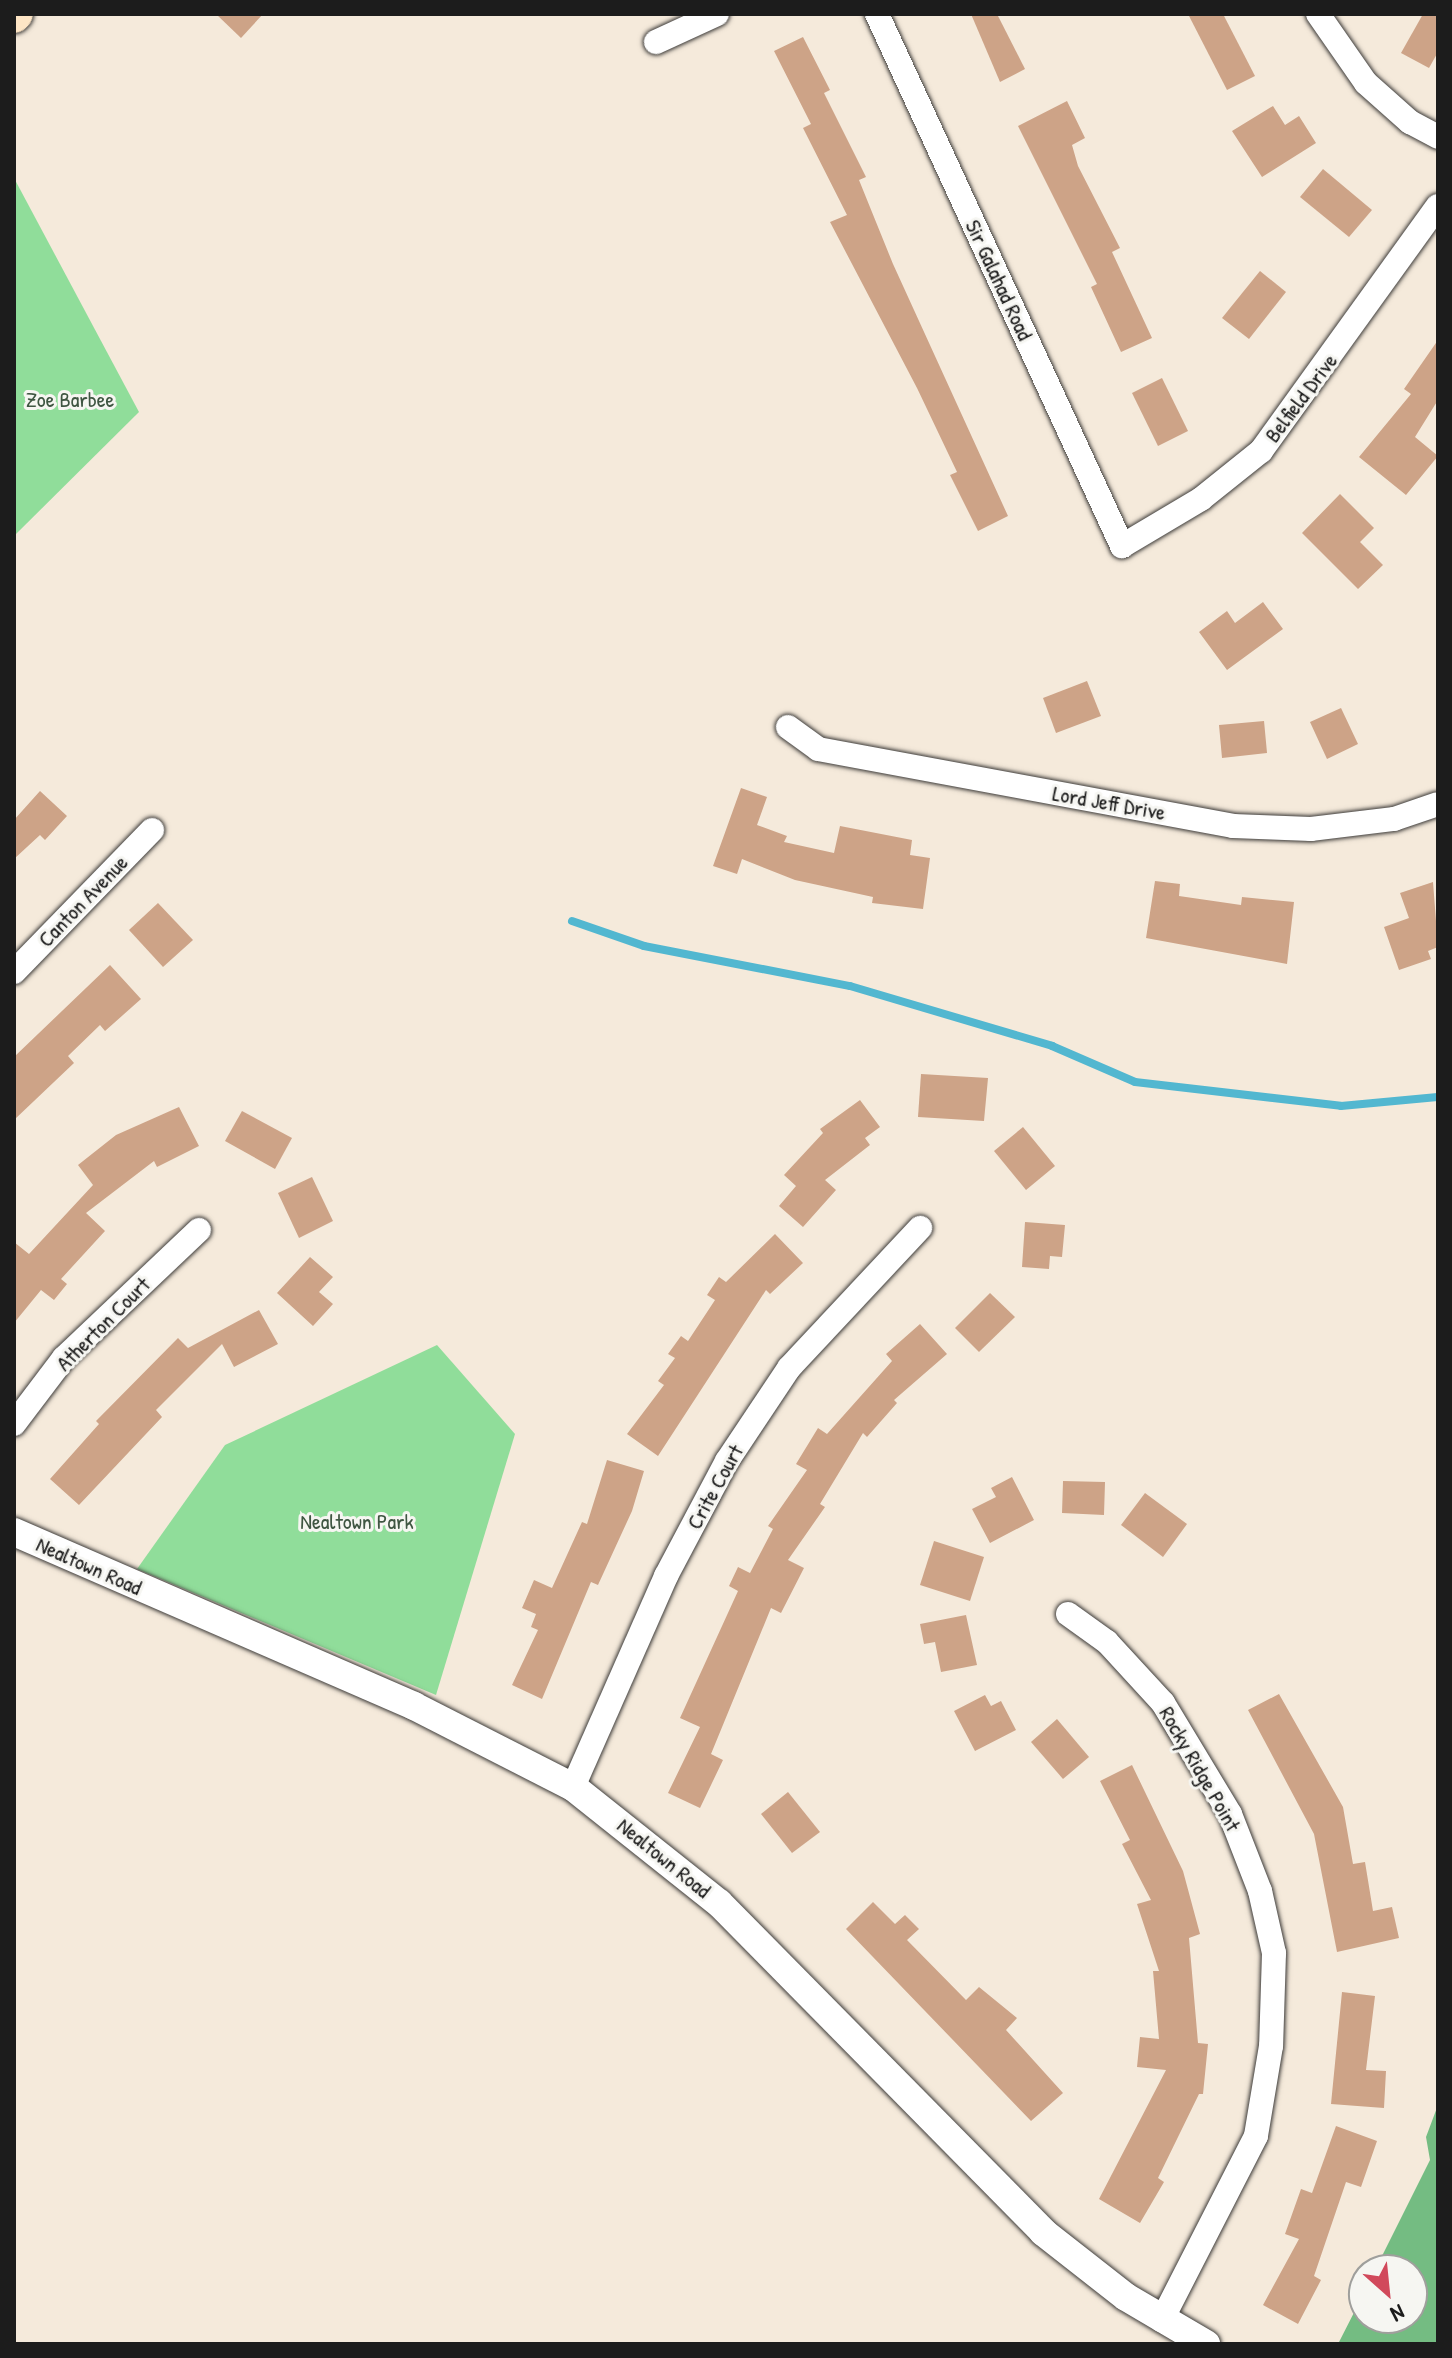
<!DOCTYPE html>
<html>
<head>
<meta charset="utf-8">
<style>
  body { margin:0 }
  #map { position:relative; width:1452px; height:2358px; overflow:hidden; background:#f5eadb; font-family:"Patrick Hand",sans-serif }
  div>[style] { position:absolute }
  .green>* { inset:0; background:#90dd9a }
  .forest>* { inset:0; background:#74bc82 }
  .stream>* { height:8px; margin:-4px; padding:0 4px; transform-origin:4px; border-radius:4px; background:#52b7d0 }
  .building>* { inset:0; background:#cda387 }
  .roads { filter:drop-shadow(0 0 2px #3d3b39) drop-shadow(0 0 2px #3d3b39) }
  .minor>* { height:24px; margin:-12px; padding:0 12px; transform-origin:12px; border-radius:12px; background:#fff }
  .tertiary>* { height:28px; margin:-14px; padding:0 14px; transform-origin:14px; border-radius:14px; background:#fff }
  .secondary>* { height:32px; margin:-16px; padding:0 16px; transform-origin:16px; border-radius:16px; background:#fde5c5 }
  span { translate:-50% -50%; white-space:nowrap; text-align:center; line-height:1.15; -webkit-text-stroke:6px #f6f6f2; paint-order:stroke }
  .street-label { font-size:22px; color:#1c1c1c }
  .park-label { font-size:22px; color:#3f5642 }
  .frame { position:absolute; inset:0; border:16px solid #1c1c1c; pointer-events:none }
  .north { position:absolute; left:1348px; top:2254px; width:80px; height:80px; box-sizing:border-box; background:#f6f6f2; border:2px solid #9f9f9c; border-radius:50%; rotate:153deg; font-size:22px; font-weight:700; line-height:32px; text-align:center; color:#1c1c1c }
  .north::after { content:''; display:block; margin:auto; width:28px; height:36px; background:#d1495b; clip-path:polygon(50% 0,100% 100%,50% 72%,0 100%) }
</style>
</head>
<body>
<div id="map">
  <div class="green">
    <div style="clip-path:polygon(14px 178px,139px 412px,14px 536px)"></div>
    <div style="clip-path:polygon(437px 1345px,515px 1434px,436px 1695px,137px 1569px,225px 1445px)"></div>
  </div>
  <div class="forest">
    <div style="clip-path:polygon(1438px 2105px,1438px 2344px,1338px 2344px,1364px 2293px,1364px 2318px,1412px 2318px,1412px 2270px,1375px 2270px,1430px 2160px,1426px 2137px)"></div>
  </div>
  <div class="stream">
    <div style="left:572px;top:921px;width:76px;rotate:19.1deg"></div>
    <div style="left:644px;top:946px;width:210px;rotate:11deg"></div>
    <div style="left:850px;top:986px;width:211px;rotate:16.5deg"></div>
    <div style="left:1052px;top:1046px;width:90px;rotate:23.4deg"></div>
    <div style="left:1135px;top:1082px;width:207px;rotate:6.6deg"></div>
    <div style="left:1341px;top:1106px;width:97px;rotate:-5.3deg"></div>
  </div>
  <div class="building">
    <div style="clip-path:polygon(216px 14px,263px 14px,241px 38px)"></div>
    <div style="clip-path:polygon(971px 14px,997px 14px,1025px 69px,1000px 82px)"></div>
    <div style="clip-path:polygon(1188px 14px,1223px 14px,1255px 76px,1227px 90px)"></div>
    <div style="clip-path:polygon(1423px 14px,1438px 14px,1438px 52px,1429px 68px,1401px 53px)"></div>
    <div style="clip-path:polygon(803px 37px,830px 90px,824px 93px,866px 177px,859px 180px,893px 264px,1008px 516px,978px 531px,950px 475px,957px 472px,917px 388px,830px 222px,847px 215px,803px 128px,811px 124px,774px 51px)"></div>
    <div style="clip-path:polygon(1067px 101px,1085px 138px,1072px 145px,1078px 166px,1120px 248px,1112px 252px,1152px 338px,1121px 352px,1091px 287px,1097px 284px,1018px 126px)"></div>
    <div style="clip-path:polygon(1273px 106px,1285px 125px,1299px 116px,1316px 143px,1262px 177px,1232px 131px)"></div>
    <div style="clip-path:polygon(1323px 169px,1372px 210px,1349px 237px,1300px 197px)"></div>
    <div style="clip-path:polygon(1260px 271px,1286px 292px,1249px 339px,1222px 318px)"></div>
    <div style="clip-path:polygon(1438px 340px,1438px 400px,1415px 437px,1438px 456px,1406px 495px,1359px 457px,1411px 394px,1404px 389px)"></div>
    <div style="clip-path:polygon(1162px 378px,1188px 431px,1158px 446px,1132px 393px)"></div>
    <div style="clip-path:polygon(1340px 494px,1374px 528px,1360px 542px,1383px 565px,1358px 589px,1302px 533px)"></div>
    <div style="clip-path:polygon(1263px 602px,1283px 629px,1227px 670px,1199px 632px,1227px 611px,1235px 623px)"></div>
    <div style="clip-path:polygon(1087px 681px,1101px 716px,1056px 733px,1043px 698px)"></div>
    <div style="clip-path:polygon(1341px 708px,1358px 744px,1327px 759px,1310px 722px)"></div>
    <div style="clip-path:polygon(1264px 721px,1267px 753px,1222px 758px,1219px 725px)"></div>
    <div style="clip-path:polygon(741px 788px,767px 797px,757px 825px,787px 836px,784px 842px,834px 853px,840px 826px,912px 840px,910px 855px,930px 858px,923px 909px,872px 903px,873px 897px,795px 880px,742px 859px,737px 874px,713px 866px)"></div>
    <div style="clip-path:polygon(40px 791px,67px 816px,45px 840px,40px 835px,14px 859px,14px 820px)"></div>
    <div style="clip-path:polygon(1155px 881px,1180px 884px,1179px 896px,1241px 905px,1242px 897px,1294px 902px,1287px 964px,1146px 938px)"></div>
    <div style="clip-path:polygon(1433px 882px,1438px 947px,1428px 951px,1431px 959px,1399px 970px,1384px 927px,1409px 918px,1400px 893px)"></div>
    <div style="clip-path:polygon(158px 903px,193px 940px,163px 967px,129px 930px)"></div>
    <div style="clip-path:polygon(110px 965px,141px 999px,105px 1031px,100px 1025px,68px 1056px,74px 1063px,14px 1120px,14px 1057px)"></div>
    <div style="clip-path:polygon(921px 1074px,988px 1078px,984px 1121px,918px 1117px)"></div>
    <div style="clip-path:polygon(860px 1100px,880px 1127px,865px 1138px,870px 1145px,825px 1180px,836px 1190px,803px 1227px,779px 1206px,796px 1186px,784px 1175px,823px 1133px,820px 1129px)"></div>
    <div style="clip-path:polygon(179px 1107px,199px 1146px,157px 1167px,154px 1161px,86px 1213px,105px 1231px,61px 1279px,67px 1284px,54px 1300px,41px 1290px,14px 1323px,14px 1242px,29px 1254px,93px 1185px,78px 1165px,116px 1135px)"></div>
    <div style="clip-path:polygon(242px 1111px,292px 1138px,275px 1169px,225px 1141px)"></div>
    <div style="clip-path:polygon(1023px 1127px,1055px 1166px,1026px 1190px,994px 1151px)"></div>
    <div style="clip-path:polygon(312px 1177px,333px 1221px,299px 1238px,278px 1193px)"></div>
    <div style="clip-path:polygon(1025px 1222px,1065px 1225px,1062px 1257px,1050px 1256px,1049px 1269px,1022px 1267px)"></div>
    <div style="clip-path:polygon(775px 1234px,803px 1263px,770px 1294px,766px 1290px,658px 1456px,627px 1434px,664px 1385px,658px 1381px,675px 1358px,668px 1354px,681px 1336px,688px 1341px,715px 1300px,707px 1295px,719px 1277px,726px 1282px)"></div>
    <div style="clip-path:polygon(310px 1257px,333px 1277px,319px 1292px,333px 1304px,313px 1326px,277px 1293px)"></div>
    <div style="clip-path:polygon(990px 1293px,1015px 1317px,979px 1352px,955px 1328px)"></div>
    <div style="clip-path:polygon(259px 1310px,278px 1344px,234px 1367px,222px 1344px,156px 1410px,162px 1417px,79px 1505px,50px 1479px,99px 1424px,96px 1421px,178px 1338px,188px 1348px)"></div>
    <div style="clip-path:polygon(920px 1324px,947px 1354px,894px 1400px,897px 1403px,867px 1437px,863px 1433px,820px 1504px,825px 1507px,788px 1560px,804px 1568px,781px 1613px,771px 1608px,711px 1754px,723px 1760px,700px 1808px,668px 1793px,700px 1727px,680px 1718px,738px 1591px,729px 1586px,738px 1567px,750px 1573px,773px 1529px,768px 1526px,807px 1470px,796px 1464px,818px 1428px,827px 1434px,892px 1361px,886px 1354px)"></div>
    <div style="clip-path:polygon(607px 1460px,644px 1471px,632px 1511px,598px 1585px,591px 1582px,542px 1699px,512px 1685px,538px 1630px,531px 1627px,536px 1614px,522px 1608px,534px 1580px,552px 1588px,582px 1522px,587px 1524px)"></div>
    <div style="clip-path:polygon(1012px 1477px,1034px 1520px,990px 1543px,972px 1509px,996px 1497px,991px 1488px)"></div>
    <div style="clip-path:polygon(1063px 1481px,1105px 1482px,1104px 1515px,1062px 1513px)"></div>
    <div style="clip-path:polygon(1145px 1493px,1187px 1524px,1163px 1557px,1121px 1525px)"></div>
    <div style="clip-path:polygon(934px 1541px,984px 1557px,970px 1601px,920px 1585px)"></div>
    <div style="clip-path:polygon(966px 1615px,977px 1665px,941px 1672px,935px 1642px,924px 1644px,920px 1624px)"></div>
    <div style="clip-path:polygon(1279px 1694px,1343px 1807px,1353px 1864px,1365px 1862px,1373px 1911px,1392px 1907px,1399px 1938px,1337px 1952px,1314px 1834px,1248px 1710px)"></div>
    <div style="clip-path:polygon(985px 1695px,991px 1706px,1001px 1701px,1016px 1730px,975px 1751px,954px 1711px)"></div>
    <div style="clip-path:polygon(1057px 1719px,1089px 1757px,1063px 1779px,1031px 1742px)"></div>
    <div style="clip-path:polygon(1132px 1765px,1183px 1871px,1200px 1934px,1189px 1938px,1198px 2043px,1208px 2044px,1203px 2094px,1199px 2094px,1158px 2178px,1164px 2182px,1140px 2223px,1099px 2199px,1166px 2070px,1137px 2067px,1140px 2037px,1159px 2039px,1153px 1971px,1159px 1971px,1137px 1904px,1151px 1900px,1122px 1844px,1130px 1840px,1100px 1781px)"></div>
    <div style="clip-path:polygon(788px 1792px,820px 1832px,792px 1853px,761px 1814px)"></div>
    <div style="clip-path:polygon(873px 1902px,895px 1924px,905px 1915px,919px 1929px,907px 1940px,966px 2000px,979px 1987px,1017px 2018px,1006px 2030px,1063px 2093px,1031px 2121px,846px 1929px)"></div>
    <div style="clip-path:polygon(1342px 1992px,1375px 1996px,1366px 2070px,1386px 2071px,1384px 2108px,1331px 2104px)"></div>
    <div style="clip-path:polygon(1336px 2126px,1377px 2141px,1361px 2187px,1346px 2182px,1314px 2276px,1321px 2280px,1298px 2324px,1263px 2305px,1299px 2239px,1285px 2234px,1301px 2189px,1312px 2193px)"></div>
  </div>
  <div class="roads">
    <div class="minor">
      <div style="left:877px;top:14px;width:586px;rotate:65.27deg"></div>
      <div style="left:1122px;top:546px;width:92px;rotate:-30.7deg"></div>
      <div style="left:1201px;top:499px;width:77px;rotate:-38.7deg"></div>
      <div style="left:1261px;top:451px;width:302px;rotate:-54.2deg"></div>
      <div style="left:1318px;top:14px;width:84px;rotate:55.2deg"></div>
      <div style="left:1366px;top:83px;width:59px;rotate:41.6deg"></div>
      <div style="left:1410px;top:122px;width:32px;rotate:28deg"></div>
      <div style="left:656px;top:42px;width:67px;rotate:-24.7deg"></div>
      <div style="left:788px;top:727px;width:37px;rotate:36deg"></div>
      <div style="left:818px;top:749px;width:422px;rotate:10.5deg"></div>
      <div style="left:1233px;top:826px;width:78px;rotate:2.2deg"></div>
      <div style="left:1311px;top:829px;width:84px;rotate:-6.9deg"></div>
      <div style="left:1394px;top:819px;width:46px;rotate:-18.8deg"></div>
      <div style="left:14px;top:972px;width:198px;rotate:-45.8deg"></div>
      <div style="left:14px;top:1424px;width:83px;rotate:-52.9deg"></div>
      <div style="left:64px;top:1358px;width:186px;rotate:-43.5deg"></div>
      <div style="left:1068px;top:1614px;width:48px;rotate:35.7deg"></div>
      <div style="left:1107px;top:1642px;width:83px;rotate:47.4deg"></div>
      <div style="left:1163px;top:1703px;width:130px;rotate:58.9deg"></div>
      <div style="left:1230px;top:1814px;width:83px;rotate:68.7deg"></div>
      <div style="left:1260px;top:1891px;width:64px;rotate:77.3deg"></div>
      <div style="left:1274px;top:1953px;width:93px;rotate:91.8deg"></div>
      <div style="left:1271px;top:2046px;width:91px;rotate:99.5deg"></div>
      <div style="left:1256px;top:2136px;width:207px;rotate:117.1deg"></div>
      <div style="left:573px;top:1787px;width:231px;rotate:-66.2deg"></div>
      <div style="left:666px;top:1576px;width:130px;rotate:-62.1deg"></div>
      <div style="left:727px;top:1461px;width:112px;rotate:-56.3deg"></div>
      <div style="left:789px;top:1368px;width:192px;rotate:-46.9deg"></div>
    </div>
    <div class="tertiary">
      <div style="left:14px;top:1532px;width:436px;rotate:23.5deg"></div>
      <div style="left:414px;top:1706px;width:178px;rotate:27deg"></div>
      <div style="left:573px;top:1787px;width:186px;rotate:38.5deg"></div>
      <div style="left:719px;top:1903px;width:462px;rotate:45.4deg"></div>
      <div style="left:1043px;top:2232px;width:105px;rotate:38.1deg"></div>
      <div style="left:1126px;top:2297px;width:93px;rotate:30.4deg"></div>
    </div>
    <div class="secondary">
      <div style="left:14px;top:17px;width:4px;rotate:-45deg"></div>
    </div>
  </div>
  <div class="street-label">
    <span style="left:999px;top:280px;rotate:65deg">Sir Galahad Road</span>
    <span style="left:1301px;top:398px;rotate:-53deg">Belfield Drive</span>
    <span style="left:1109px;top:803px;rotate:10deg">Lord Jeff Drive</span>
    <span style="left:83px;top:901px;rotate:-46deg">Canton Avenue</span>
    <span style="left:103px;top:1324px;rotate:-45deg">Atherton Court</span>
    <span style="left:715px;top:1487px;rotate:-61deg">Crite Court</span>
    <span style="left:89px;top:1566px;rotate:24deg">Nealtown Road</span>
    <span style="left:1200px;top:1769px;rotate:60deg">Rocky Ridge Point</span>
    <span style="left:664px;top:1858px;rotate:39deg">Nealtown Road</span>
  </div>
  <div class="park-label">
    <span style="left:70px;top:400px">Zoe Barbee</span>
    <span style="left:357px;top:1522px">Nealtown Park</span>
  </div>
  <div class="frame"></div>
  <div class="north">N</div>
</div>
</body>
</html>
